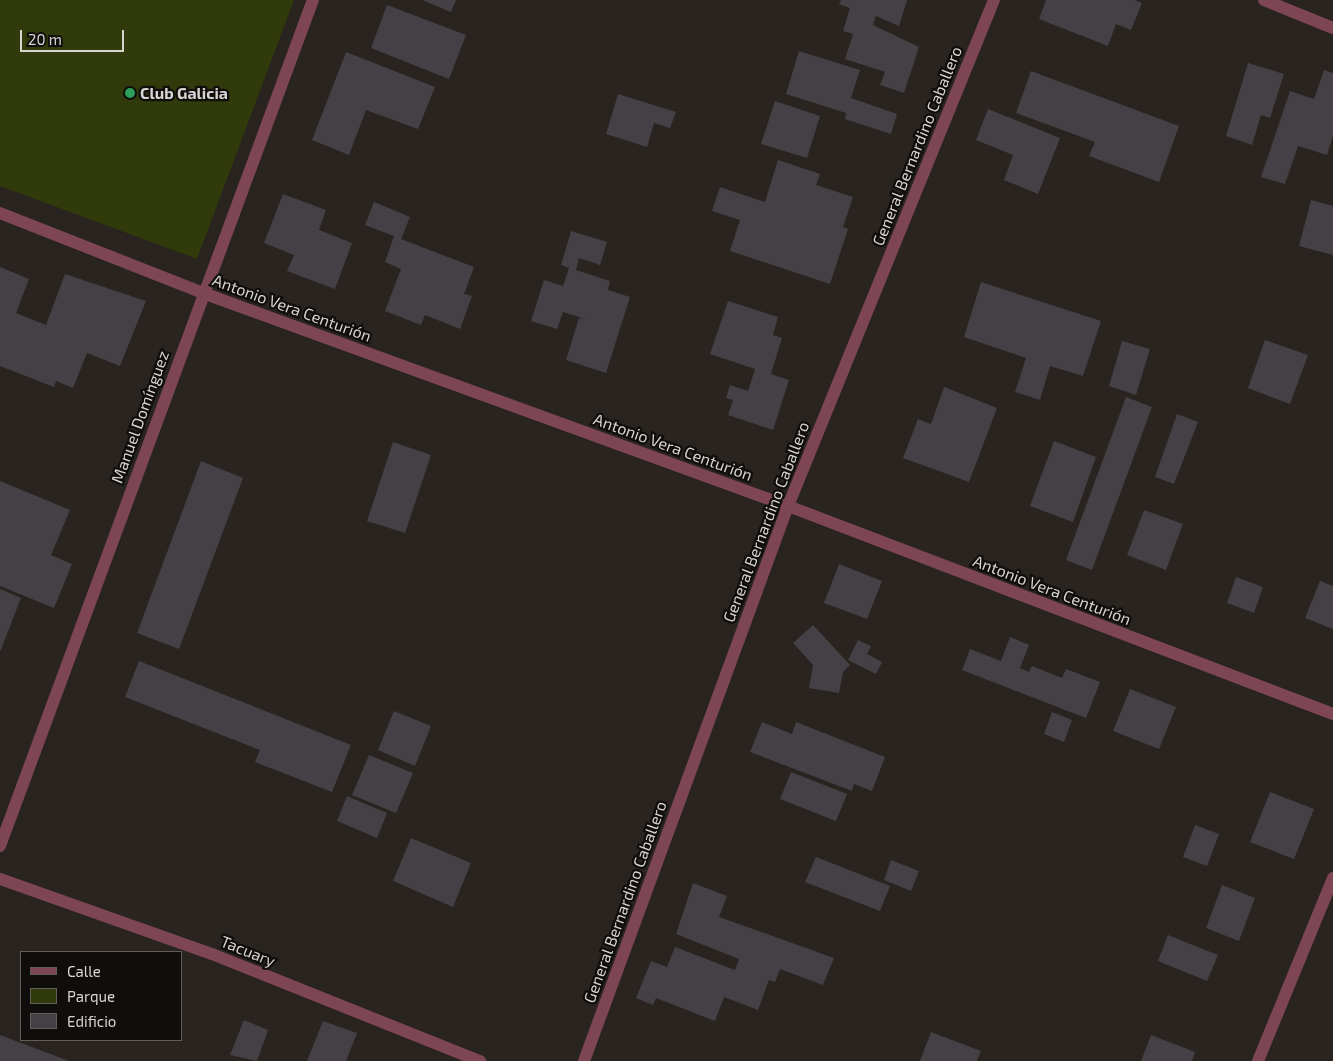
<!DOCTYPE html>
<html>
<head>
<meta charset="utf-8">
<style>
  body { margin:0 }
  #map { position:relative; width:1333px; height:1061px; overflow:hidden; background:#29241f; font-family:"Exo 2",sans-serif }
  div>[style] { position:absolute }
  .green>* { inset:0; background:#303a0a }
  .building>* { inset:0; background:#444046 }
  .street>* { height:12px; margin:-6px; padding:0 6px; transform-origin:6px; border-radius:6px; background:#7e4654 }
  .dots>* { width:14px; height:14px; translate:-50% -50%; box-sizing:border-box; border:2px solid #100e0c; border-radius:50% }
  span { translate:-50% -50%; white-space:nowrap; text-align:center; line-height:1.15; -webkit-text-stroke:4.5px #100e0c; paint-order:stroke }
  .poi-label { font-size:16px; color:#d7d4d1; font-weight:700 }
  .left { translate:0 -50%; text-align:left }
  .street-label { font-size:16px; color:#d7d4d1 }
  .legend { position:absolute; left:20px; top:951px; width:162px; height:90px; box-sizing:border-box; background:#100e0c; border:1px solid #605d5b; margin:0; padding:6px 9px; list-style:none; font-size:15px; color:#d7d4d1 }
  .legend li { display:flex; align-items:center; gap:10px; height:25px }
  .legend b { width:25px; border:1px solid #605d5b }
  .scale { position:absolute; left:20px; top:30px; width:104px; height:22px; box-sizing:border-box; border:2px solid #d7d4d1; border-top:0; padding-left:6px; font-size:15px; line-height:18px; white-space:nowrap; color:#d7d4d1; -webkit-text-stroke:4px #100e0c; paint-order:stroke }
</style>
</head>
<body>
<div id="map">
  <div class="green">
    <div style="clip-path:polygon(0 0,294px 0,197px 259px,0 186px)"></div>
  </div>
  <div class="building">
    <div style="clip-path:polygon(422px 0,456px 0,451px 12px)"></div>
    <div style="clip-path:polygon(841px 0,907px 0,899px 26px,876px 16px,873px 25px,919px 47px,904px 93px,880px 85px,885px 72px,845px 59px,853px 34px,843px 31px,850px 8px,839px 4px)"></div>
    <div style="clip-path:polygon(1046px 0,1135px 0,1142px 3px,1131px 30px,1116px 24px,1108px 46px,1039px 19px)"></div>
    <div style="clip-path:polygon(387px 5px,466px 35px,449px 79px,371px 48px)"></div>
    <div style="clip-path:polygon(799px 51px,860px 70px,851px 98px,897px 114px,891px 134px,845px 119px,846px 113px,786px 94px)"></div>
    <div style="clip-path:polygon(346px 52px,435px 87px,418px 129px,366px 110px,349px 155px,312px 140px)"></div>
    <div style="clip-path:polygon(1248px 63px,1284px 74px,1270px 118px,1261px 115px,1252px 145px,1226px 136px)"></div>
    <div style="clip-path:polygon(1324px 70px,1333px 73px,1333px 136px,1327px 155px,1298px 146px,1285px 184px,1261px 177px,1290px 91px,1314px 99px)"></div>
    <div style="clip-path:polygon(1031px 71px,1179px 126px,1159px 182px,1089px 156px,1095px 142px,1016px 113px)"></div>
    <div style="clip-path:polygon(618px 94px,676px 112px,670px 128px,654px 123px,647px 147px,606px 134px)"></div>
    <div style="clip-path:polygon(775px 101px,820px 116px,807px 158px,761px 144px)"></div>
    <div style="clip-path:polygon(988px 109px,1060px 138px,1038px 194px,1004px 180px,1013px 155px,976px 140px)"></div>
    <div style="clip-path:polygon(778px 160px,820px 174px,816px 185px,853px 197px,843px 227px,848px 229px,830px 284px,730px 251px,740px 220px,712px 211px,720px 187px,765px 202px)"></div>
    <div style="clip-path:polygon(283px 194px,326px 210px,319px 230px,352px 243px,335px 289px,287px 271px,294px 255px,264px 243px)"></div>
    <div style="clip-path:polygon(1311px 200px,1333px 206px,1333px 255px,1299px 246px)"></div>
    <div style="clip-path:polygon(374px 202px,410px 217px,401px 239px,474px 267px,464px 294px,472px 296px,460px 329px,425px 315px,421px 325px,385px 311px,401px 269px,385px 262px,394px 236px,365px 225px)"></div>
    <div style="clip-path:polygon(571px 231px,607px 242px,600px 265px,579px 258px,576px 270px,610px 281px,608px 290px,630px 297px,606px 373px,566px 360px,579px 318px,585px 319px,563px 312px,557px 329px,531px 321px,544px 280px,563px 286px,569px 268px,561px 265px)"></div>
    <div style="clip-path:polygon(0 267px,29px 279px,16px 313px,46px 325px,65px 274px,146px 301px,120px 366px,87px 353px,73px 388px,56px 381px,54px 387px,0 366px)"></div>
    <div style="clip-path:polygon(981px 282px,1101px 321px,1083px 376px,1050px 366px,1040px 400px,1015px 392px,1026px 358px,964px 337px)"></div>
    <div style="clip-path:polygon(728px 301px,778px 317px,773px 335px,782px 338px,771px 374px,789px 380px,773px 430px,728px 415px,733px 400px,726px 398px,730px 385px,748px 391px,755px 369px,710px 354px)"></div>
    <div style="clip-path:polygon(1265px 340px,1308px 355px,1290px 404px,1248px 388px)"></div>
    <div style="clip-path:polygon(1122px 341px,1150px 349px,1136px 395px,1109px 386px)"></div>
    <div style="clip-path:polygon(944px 387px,997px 408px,969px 482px,903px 458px,918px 419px,931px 424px)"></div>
    <div style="clip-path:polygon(1126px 397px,1152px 407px,1092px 570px,1066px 560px)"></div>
    <div style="clip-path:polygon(1177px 414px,1198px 422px,1174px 484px,1155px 477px)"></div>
    <div style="clip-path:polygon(1054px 441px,1096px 457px,1073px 522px,1030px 506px)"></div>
    <div style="clip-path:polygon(393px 442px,431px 455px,405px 533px,367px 521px)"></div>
    <div style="clip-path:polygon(201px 461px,243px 478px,179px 649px,137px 633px)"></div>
    <div style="clip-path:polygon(0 481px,70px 510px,51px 555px,72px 564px,54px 608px,0 586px)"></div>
    <div style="clip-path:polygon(1144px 510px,1183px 524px,1166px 570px,1127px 555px)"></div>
    <div style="clip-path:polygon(839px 564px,882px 581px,867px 619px,824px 603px)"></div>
    <div style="clip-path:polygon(1236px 577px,1263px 587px,1254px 613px,1227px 603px)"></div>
    <div style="clip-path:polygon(1320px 581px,1333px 586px,1333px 629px,1305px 618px)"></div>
    <div style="clip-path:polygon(0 589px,21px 598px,0 652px)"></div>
    <div style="clip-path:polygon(813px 625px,850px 665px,843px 672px,839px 693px,809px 688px,813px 665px,793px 643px)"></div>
    <div style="clip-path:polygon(1010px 637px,1029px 645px,1020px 668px,1029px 672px,1032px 666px,1062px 678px,1066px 669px,1100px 682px,1086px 718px,962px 670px,970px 649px,1001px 661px)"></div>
    <div style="clip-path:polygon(858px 640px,871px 646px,867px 654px,882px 662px,876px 674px,848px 660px)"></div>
    <div style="clip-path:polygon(139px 661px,351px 745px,332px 792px,255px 762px,260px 750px,125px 697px)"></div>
    <div style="clip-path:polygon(1130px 689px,1176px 707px,1159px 749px,1113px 731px)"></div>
    <div style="clip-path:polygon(394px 711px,431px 726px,415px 766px,378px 750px)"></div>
    <div style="clip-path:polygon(1052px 712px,1072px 720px,1064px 742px,1044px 734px)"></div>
    <div style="clip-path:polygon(762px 722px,792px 734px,796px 722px,885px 757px,872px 791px,854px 784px,852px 791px,750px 752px)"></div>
    <div style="clip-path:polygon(369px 755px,413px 773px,396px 813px,352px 795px)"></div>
    <div style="clip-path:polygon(791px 772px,847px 794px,836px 821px,780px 799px)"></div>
    <div style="clip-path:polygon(1270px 792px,1314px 809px,1294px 859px,1250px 842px)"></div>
    <div style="clip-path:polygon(347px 796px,387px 813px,377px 838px,337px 821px)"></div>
    <div style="clip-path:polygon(1195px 825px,1219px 834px,1207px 866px,1183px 857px)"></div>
    <div style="clip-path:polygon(411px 838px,471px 863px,453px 907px,393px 881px)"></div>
    <div style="clip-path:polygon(816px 857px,890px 886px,880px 911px,805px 882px)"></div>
    <div style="clip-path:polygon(891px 860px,919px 871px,911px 891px,884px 880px)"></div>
    <div style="clip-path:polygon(693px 883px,727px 896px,719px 917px,834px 958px,823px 985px,780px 969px,775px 982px,769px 980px,758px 1010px,724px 997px,715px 1021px,656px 998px,653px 1005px,636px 998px,651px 961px,667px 967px,675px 947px,735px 970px,739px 959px,676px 934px)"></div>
    <div style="clip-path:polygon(1222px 885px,1255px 898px,1239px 941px,1206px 928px)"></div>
    <div style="clip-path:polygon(1168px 935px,1218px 955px,1207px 981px,1158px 961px)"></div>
    <div style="clip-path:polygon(244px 1020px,268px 1030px,257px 1061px,230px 1055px)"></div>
    <div style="clip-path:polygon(323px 1021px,357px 1033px,346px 1061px,307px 1061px)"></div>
    <div style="clip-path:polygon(931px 1032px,981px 1051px,977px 1061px,920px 1061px)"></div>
    <div style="clip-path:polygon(0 1035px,69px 1061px,0 1061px)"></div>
    <div style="clip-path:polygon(1151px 1035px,1195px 1052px,1192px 1061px,1141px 1061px)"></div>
  </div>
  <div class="street">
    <div style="left:1264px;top:0;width:74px;rotate:22.1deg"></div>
    <div style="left:0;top:213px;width:218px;rotate:21.5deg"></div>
    <div style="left:203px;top:293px;width:623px;rotate:20.01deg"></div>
    <div style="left:788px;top:506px;width:583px;rotate:20.89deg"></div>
    <div style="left:0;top:846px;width:902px;rotate:-69.7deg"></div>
    <div style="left:0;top:879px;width:225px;rotate:19.5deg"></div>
    <div style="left:212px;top:954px;width:289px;rotate:21.8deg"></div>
    <div style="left:584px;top:1061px;width:591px;rotate:-69.82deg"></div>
    <div style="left:788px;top:506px;width:546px;rotate:-67.85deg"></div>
    <div style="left:1258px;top:1061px;width:198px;rotate:-67.7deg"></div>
  </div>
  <div class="dots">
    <div style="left:130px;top:93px;background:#2e9e5b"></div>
  </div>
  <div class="poi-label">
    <span class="left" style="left:140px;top:93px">Club Galicia</span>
  </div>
  <div class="street-label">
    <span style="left:917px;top:146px;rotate:-68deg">General Bernardino Caballero</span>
    <span style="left:292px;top:308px;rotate:20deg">Antonio Vera Centurión</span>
    <span style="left:140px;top:417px;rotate:-70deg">Manuel Domínguez</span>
    <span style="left:673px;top:447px;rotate:20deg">Antonio Vera Centurión</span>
    <span style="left:766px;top:522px;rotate:-69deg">General Bernardino Caballero</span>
    <span style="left:1052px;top:590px;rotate:21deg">Antonio Vera Centurión</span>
    <span style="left:625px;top:902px;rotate:-70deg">General Bernardino Caballero</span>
    <span style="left:248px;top:951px;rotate:22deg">Tacuary</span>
  </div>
  <ul class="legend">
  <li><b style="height:6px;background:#7e4654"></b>Calle</li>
  <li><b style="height:14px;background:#303a0a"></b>Parque</li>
  <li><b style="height:14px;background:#444046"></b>Edificio</li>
  </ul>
  <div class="scale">20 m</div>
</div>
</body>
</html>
